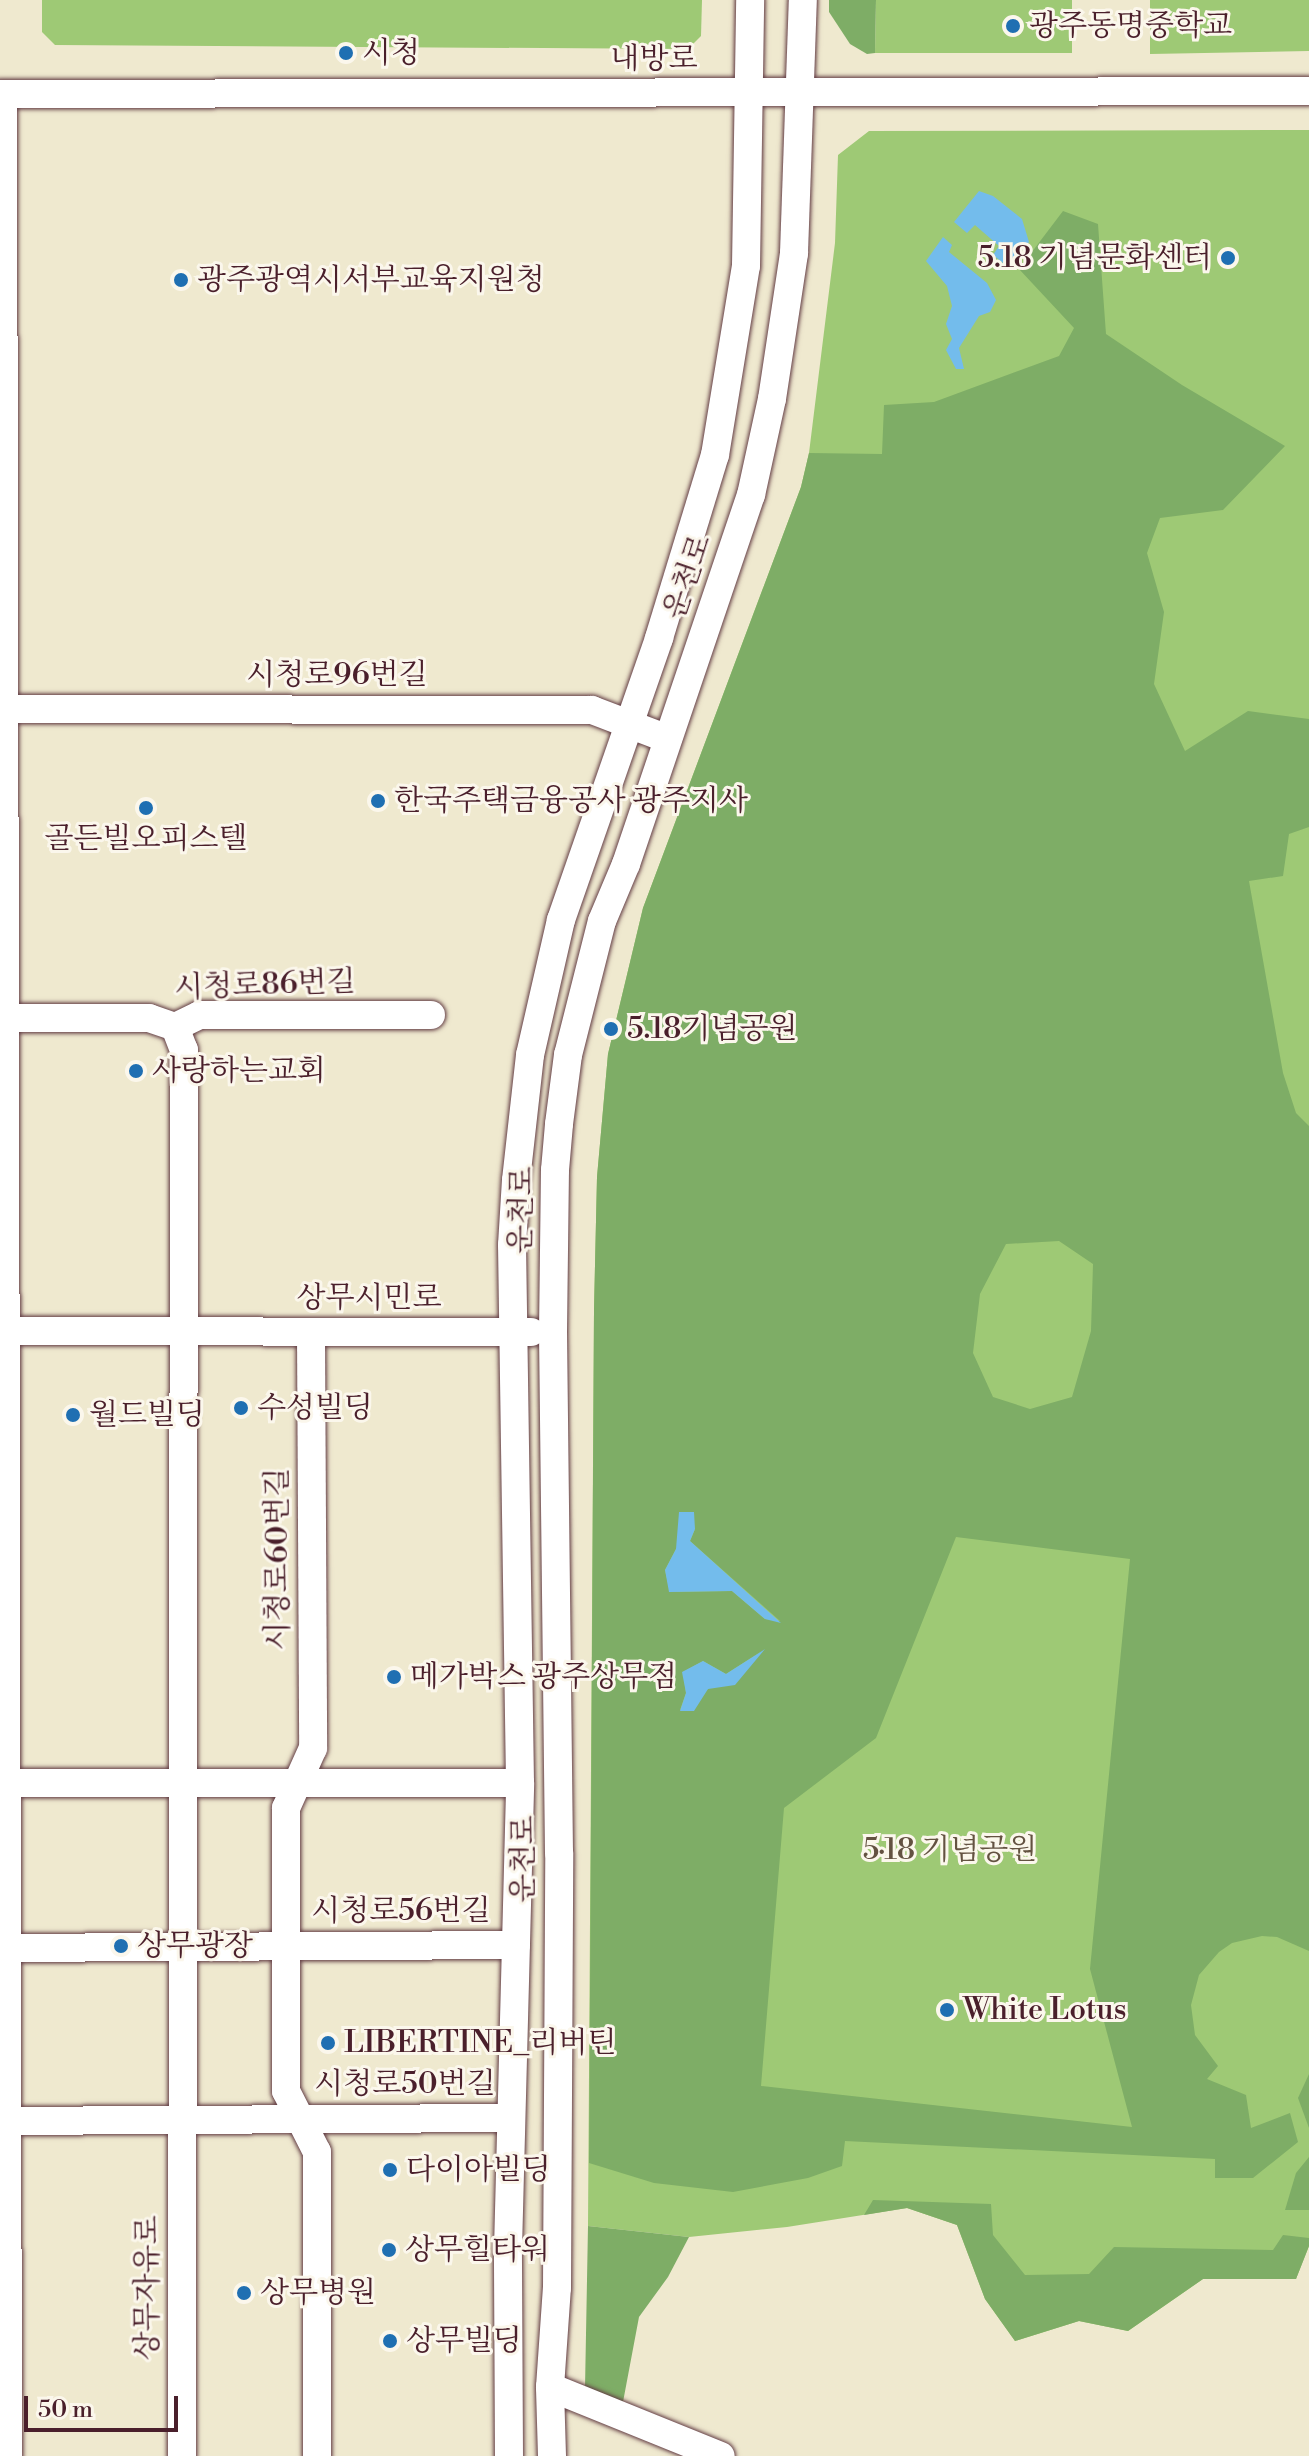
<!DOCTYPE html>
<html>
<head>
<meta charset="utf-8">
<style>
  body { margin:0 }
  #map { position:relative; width:1309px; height:2456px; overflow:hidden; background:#efe9cf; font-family:"Libre Bodoni","Noto Serif KR",serif }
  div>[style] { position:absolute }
  .green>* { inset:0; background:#9ec975 }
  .forest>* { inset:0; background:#7ead66 }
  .water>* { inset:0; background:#73bcec }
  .roads { filter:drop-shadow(0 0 2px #633d44) drop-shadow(0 0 2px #633d44) }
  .minor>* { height:28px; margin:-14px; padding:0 14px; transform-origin:14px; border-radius:14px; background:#fff }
  .dots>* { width:22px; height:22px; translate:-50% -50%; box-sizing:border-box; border:4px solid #fbf7ec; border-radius:50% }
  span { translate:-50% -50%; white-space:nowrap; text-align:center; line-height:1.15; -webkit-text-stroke:6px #fbf7ec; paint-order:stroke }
  .poi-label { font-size:30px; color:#4a1f2b }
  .left { translate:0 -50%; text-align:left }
  .right { translate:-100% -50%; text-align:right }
  .street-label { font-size:30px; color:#4a1f2b }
  .park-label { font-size:30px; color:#635241 }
  .scale { position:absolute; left:24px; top:2396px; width:154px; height:36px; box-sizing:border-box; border:4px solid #4a1f2b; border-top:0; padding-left:10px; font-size:24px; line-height:28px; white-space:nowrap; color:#4a1f2b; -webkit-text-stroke:6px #fbf7ec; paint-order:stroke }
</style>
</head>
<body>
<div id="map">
  <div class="green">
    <div style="clip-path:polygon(42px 0,702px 0,701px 36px,688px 49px,55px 45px,42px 32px)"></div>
    <div style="clip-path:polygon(876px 0,1072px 0,1072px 53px,875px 53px)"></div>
    <div style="clip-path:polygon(1150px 0,1309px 0,1309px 51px,1150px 54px)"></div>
    <div style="clip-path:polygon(1309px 130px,1309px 2246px,1296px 2279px,1203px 2279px,1128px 2331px,1079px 2321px,1015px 2341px,985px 2299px,957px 2225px,907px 2208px,787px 2227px,689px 2237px,588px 2226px,594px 1310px,597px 1177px,608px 1054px,643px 908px,801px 487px,809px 453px,835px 243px,838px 155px,869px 131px)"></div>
  </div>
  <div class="forest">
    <div style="clip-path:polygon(829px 0,876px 0,875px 53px,867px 54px,850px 44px,829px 12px)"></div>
    <div style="clip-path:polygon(evenodd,1063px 211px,1098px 224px,1106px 334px,1182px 385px,1285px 446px,1223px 510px,1160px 518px,1147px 553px,1164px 612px,1154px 684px,1185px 751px,1248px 711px,1309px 719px,1309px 827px,1289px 834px,1283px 876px,1249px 881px,1283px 1073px,1296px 1113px,1309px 1126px,1309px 1951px,1277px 1937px,1262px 1936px,1232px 1943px,1219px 1952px,1199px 1975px,1191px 2005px,1195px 2035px,1218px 2066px,1207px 2079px,1246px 2095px,1251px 2128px,1290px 2113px,1298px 2142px,1253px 2178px,1215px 2178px,1215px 2159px,845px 2141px,842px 2166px,808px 2178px,733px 2192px,654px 2183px,589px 2163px,594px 1310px,597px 1177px,608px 1054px,643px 908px,801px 487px,809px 453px,882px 454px,884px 405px,934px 402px,1059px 356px,1074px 328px,1019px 269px,1063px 211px,1059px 1241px,1093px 1264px,1091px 1331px,1072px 1397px,1030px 1409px,993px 1397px,973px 1353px,980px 1294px,1006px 1244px,1059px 1241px,1063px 211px,695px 1529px,690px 1541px,780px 1621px,765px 1619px,732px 1591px,670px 1592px,665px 1570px,676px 1549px,695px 1529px,1063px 211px,956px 1537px,1130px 1559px,1090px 1969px,1132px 2127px,761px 2086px,784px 1808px,876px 1738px,956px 1537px,1063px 211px,762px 1651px,708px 1689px,680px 1710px,686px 1693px,683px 1672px,703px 1661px,726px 1674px,762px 1651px)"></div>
    <div style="clip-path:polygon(1309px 2074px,1309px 2128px,1298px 2098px)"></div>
    <div style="clip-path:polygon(1309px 2157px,1309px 2210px,1285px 2210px,1296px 2173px)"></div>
    <div style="clip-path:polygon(873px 2200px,991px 2204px,993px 2235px,1025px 2275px,1089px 2274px,1114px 2247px,1273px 2250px,1283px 2235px,1309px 2238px,1309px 2246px,1296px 2279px,1203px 2279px,1128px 2331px,1079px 2321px,1015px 2341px,985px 2299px,957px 2225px,907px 2208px,864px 2215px)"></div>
    <div style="clip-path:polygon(588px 2226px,689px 2237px,668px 2277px,639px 2317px,623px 2402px,585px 2388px)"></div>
  </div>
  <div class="water">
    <div style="clip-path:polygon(979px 191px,993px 196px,1022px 219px,1029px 242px,1008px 267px,993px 255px,999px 246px,975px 225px,967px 233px,954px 222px)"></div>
    <div style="clip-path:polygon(943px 237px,952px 245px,949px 252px,987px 283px,996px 300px,990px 312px,979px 316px,959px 348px,964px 369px,956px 369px,946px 350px,952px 339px,946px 324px,952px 306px,947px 286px,926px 261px)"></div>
    <div style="clip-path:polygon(679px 1512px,694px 1512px,695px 1529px,690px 1541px,781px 1623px,765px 1619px,732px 1591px,669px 1592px,665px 1570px,676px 1549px)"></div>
    <div style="clip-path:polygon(765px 1649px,735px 1685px,708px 1689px,694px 1711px,680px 1711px,686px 1693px,682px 1672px,703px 1661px,726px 1674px)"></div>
  </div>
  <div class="roads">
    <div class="minor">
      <div style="left:0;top:94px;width:1309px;rotate:-0.13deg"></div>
      <div style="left:3px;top:94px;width:2362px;rotate:89.88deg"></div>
      <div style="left:0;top:709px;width:592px;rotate:0.1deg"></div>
      <div style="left:592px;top:710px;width:81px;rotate:20.9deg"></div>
      <div style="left:0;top:1018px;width:149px"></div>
      <div style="left:149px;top:1018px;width:28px;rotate:19deg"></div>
      <div style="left:175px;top:1027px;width:28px;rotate:-26deg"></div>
      <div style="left:200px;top:1015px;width:231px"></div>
      <div style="left:175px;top:1027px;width:25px;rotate:69deg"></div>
      <div style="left:184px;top:1050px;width:1406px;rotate:90.08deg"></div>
      <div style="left:0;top:1331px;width:531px;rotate:0.11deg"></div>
      <div style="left:311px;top:1333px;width:415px;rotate:89.7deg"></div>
      <div style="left:313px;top:1748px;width:66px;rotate:114.2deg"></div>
      <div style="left:286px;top:1808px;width:283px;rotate:90deg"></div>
      <div style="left:286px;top:2091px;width:68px;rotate:63.1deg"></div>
      <div style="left:317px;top:2152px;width:304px;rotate:90deg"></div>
      <div style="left:0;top:1783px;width:520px"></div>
      <div style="left:0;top:1948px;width:516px;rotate:-0.33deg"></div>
      <div style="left:0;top:2121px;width:510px;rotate:-0.34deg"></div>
      <div style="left:550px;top:2387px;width:184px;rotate:22deg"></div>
      <div style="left:509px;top:2456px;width:207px;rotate:-90.3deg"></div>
      <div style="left:508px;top:2249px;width:466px;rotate:-88.5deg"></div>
      <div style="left:520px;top:1783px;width:538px;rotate:-90.85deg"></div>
      <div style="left:512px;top:1245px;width:65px;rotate:-86.5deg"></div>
      <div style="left:516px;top:1180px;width:126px;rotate:-83.6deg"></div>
      <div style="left:530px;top:1055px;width:139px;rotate:-77.1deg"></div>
      <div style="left:561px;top:920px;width:299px;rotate:-70.8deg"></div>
      <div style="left:659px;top:638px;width:191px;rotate:-73deg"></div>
      <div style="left:715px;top:455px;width:192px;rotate:-80.7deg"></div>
      <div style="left:746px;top:266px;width:266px;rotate:-89.1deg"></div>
      <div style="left:552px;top:2456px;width:69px;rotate:-91.7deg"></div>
      <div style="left:550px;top:2387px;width:99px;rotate:-86deg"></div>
      <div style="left:557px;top:2288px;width:435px;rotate:-89.7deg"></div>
      <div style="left:559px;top:1853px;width:521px;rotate:-90.66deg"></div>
      <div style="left:553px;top:1332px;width:162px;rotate:-89.3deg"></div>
      <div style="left:555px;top:1170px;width:46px;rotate:-85deg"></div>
      <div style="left:559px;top:1124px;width:70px;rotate:-82.6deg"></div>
      <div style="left:568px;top:1055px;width:138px;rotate:-75.8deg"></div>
      <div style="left:602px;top:921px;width:62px;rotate:-67.2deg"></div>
      <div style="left:626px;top:864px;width:390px;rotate:-71.3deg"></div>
      <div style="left:751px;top:495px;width:98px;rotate:-77.7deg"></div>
      <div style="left:772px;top:399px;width:148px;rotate:-81.4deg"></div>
      <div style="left:794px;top:253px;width:253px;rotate:-88deg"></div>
    </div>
  </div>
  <div class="dots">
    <div style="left:1013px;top:26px;background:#1f6fb2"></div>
    <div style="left:346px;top:53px;background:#1f6fb2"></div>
    <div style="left:1228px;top:258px;background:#1f6fb2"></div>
    <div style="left:181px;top:280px;background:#1f6fb2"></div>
    <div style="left:378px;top:801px;background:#1f6fb2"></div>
    <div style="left:146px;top:808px;background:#1f6fb2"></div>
    <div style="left:611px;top:1029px;background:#1f6fb2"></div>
    <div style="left:136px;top:1071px;background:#1f6fb2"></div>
    <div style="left:241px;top:1408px;background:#1f6fb2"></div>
    <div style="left:73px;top:1415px;background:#1f6fb2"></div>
    <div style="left:394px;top:1677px;background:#1f6fb2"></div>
    <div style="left:121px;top:1946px;background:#1f6fb2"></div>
    <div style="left:947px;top:2010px;background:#1f6fb2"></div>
    <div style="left:328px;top:2043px;background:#1f6fb2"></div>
    <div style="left:390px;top:2170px;background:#1f6fb2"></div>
    <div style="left:389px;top:2250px;background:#1f6fb2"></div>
    <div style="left:244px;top:2293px;background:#1f6fb2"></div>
    <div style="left:390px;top:2341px;background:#1f6fb2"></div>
  </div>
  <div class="poi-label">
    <span class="left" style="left:1029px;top:26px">광주동명중학교</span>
    <span class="left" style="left:362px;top:53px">시청</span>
    <span class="right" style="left:1212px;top:258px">5.18 기념문화센터</span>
    <span class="left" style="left:197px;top:280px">광주광역시서부교육지원청</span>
    <span class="left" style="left:394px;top:801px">한국주택금융공사 광주지사</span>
    <span style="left:146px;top:839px">골든빌오피스텔</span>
    <span class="left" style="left:627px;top:1029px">5.18기념공원</span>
    <span class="left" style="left:152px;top:1071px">사랑하는교회</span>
    <span class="left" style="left:257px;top:1408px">수성빌딩</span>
    <span class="left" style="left:89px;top:1415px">월드빌딩</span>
    <span class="left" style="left:410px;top:1677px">메가박스 광주상무점</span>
    <span class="left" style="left:137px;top:1946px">상무광장</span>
    <span class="left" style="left:963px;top:2010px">White Lotus</span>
    <span class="left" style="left:344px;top:2043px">LIBERTINE_리버틴</span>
    <span class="left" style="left:406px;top:2170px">다이아빌딩</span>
    <span class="left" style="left:405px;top:2250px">상무힐타워</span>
    <span class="left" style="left:260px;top:2293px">상무병원</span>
    <span class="left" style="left:406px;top:2341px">상무빌딩</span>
  </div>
  <div class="street-label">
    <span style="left:654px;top:59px">내방로</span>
    <span style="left:688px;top:577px;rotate:-71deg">운천로</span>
    <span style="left:337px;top:675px">시청로96번길</span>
    <span style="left:265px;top:985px;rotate:-2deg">시청로86번길</span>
    <span style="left:522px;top:1210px;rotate:-89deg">운천로</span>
    <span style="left:369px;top:1298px">상무시민로</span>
    <span style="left:278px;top:1559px;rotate:-90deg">시청로60번길</span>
    <span style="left:524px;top:1859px;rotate:-90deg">운천로</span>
    <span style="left:401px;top:1911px">시청로56번길</span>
    <span style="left:405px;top:2084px">시청로50번길</span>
    <span style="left:148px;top:2288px;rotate:-90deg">상무자유로</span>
  </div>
  <div class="park-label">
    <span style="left:950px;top:1850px">5·18 기념공원</span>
  </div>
  <div class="scale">50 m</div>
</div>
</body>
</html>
